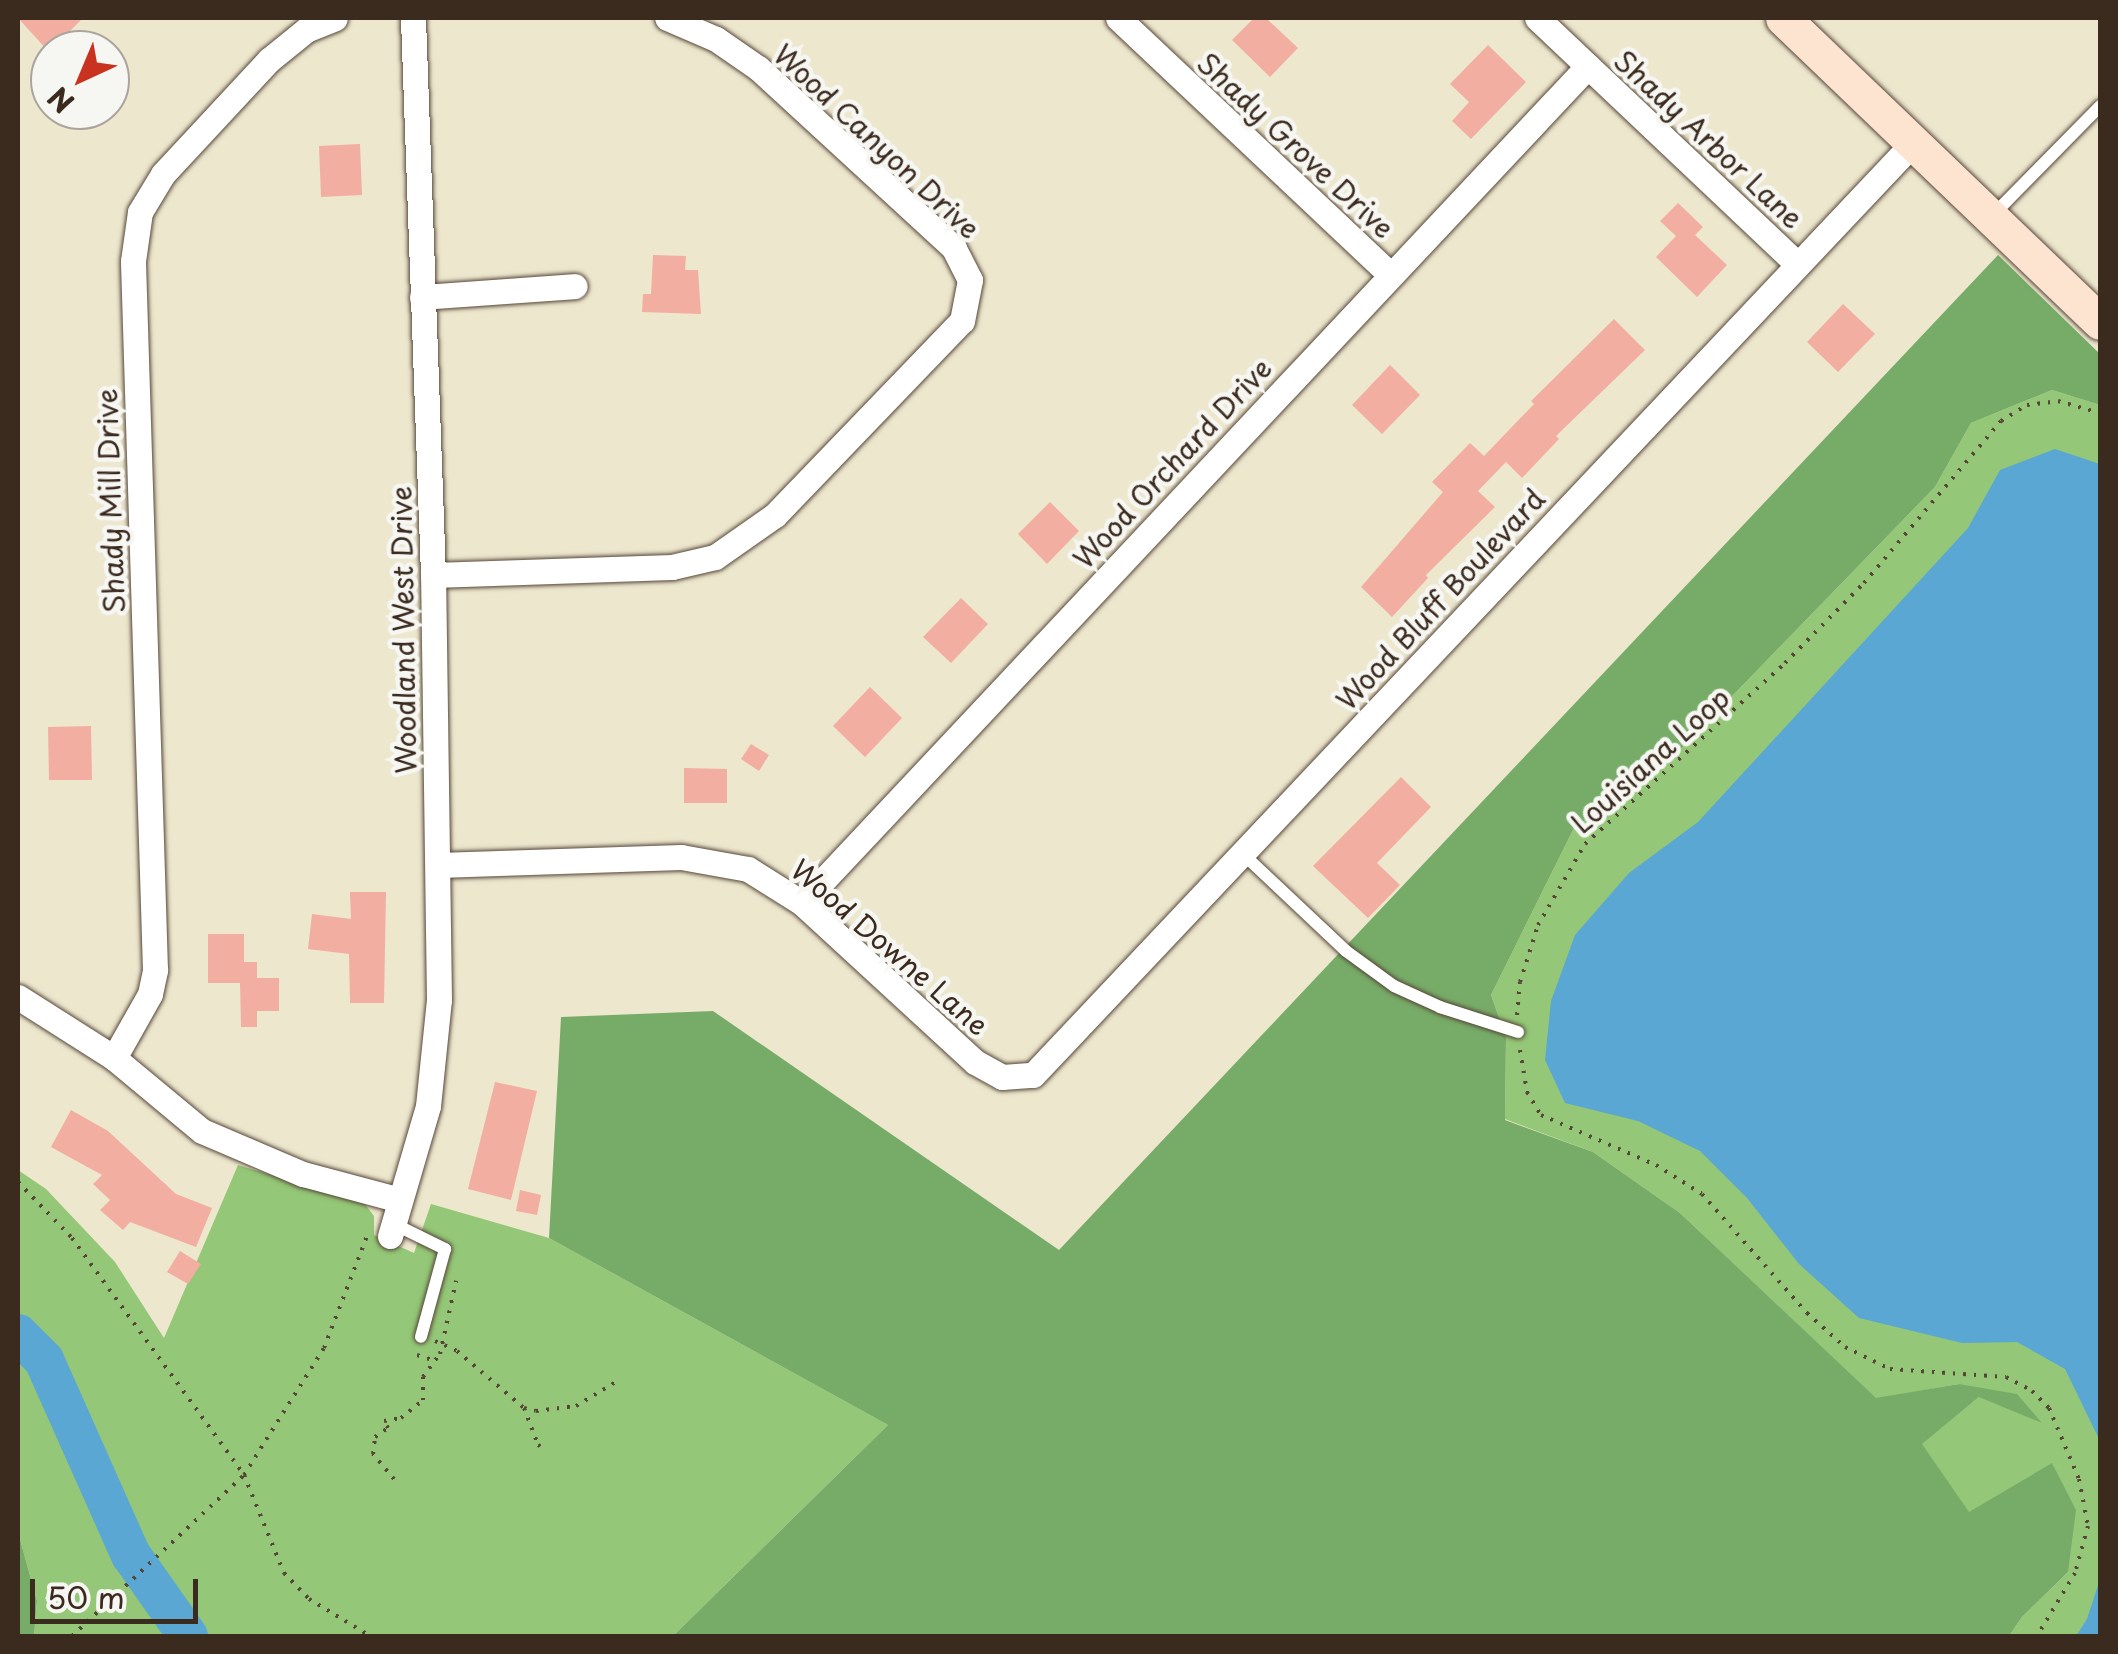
<!DOCTYPE html>
<html>
<head>
<meta charset="utf-8">
<style>
  body { margin:0 }
  #map { position:relative; width:2118px; height:1654px; overflow:hidden; background:#ede7ce; font-family:"Playpen Sans",sans-serif }
  div>[style] { position:absolute }
  .green>* { inset:0; background:#94c777 }
  .forest>* { inset:0; background:#77ac68 }
  .water>* { inset:0; background:#5aa7d3 }
  .river>* { height:40px; margin:-20px; padding:0 20px; transform-origin:20px; border-radius:20px; background:#5aa7d3 }
  .building>* { inset:0; background:#f3aea2 }
  .path>* { height:4px; margin-top:-2px; transform-origin:0; background:repeating-linear-gradient(90deg,#564638 0 2.5px,transparent 0 10.5px) }
  .roads { filter:drop-shadow(0 0 2px #564638) drop-shadow(0 0 2px #564638) }
  .lane>* { height:12px; margin:-6px; padding:0 6px; transform-origin:6px; border-radius:6px; background:#fff }
  .street>* { height:25px; margin:-12.5px; padding:0 12.5px; transform-origin:12.5px; border-radius:12.5px; background:#fff }
  .secondary>* { height:35px; margin:-17.5px; padding:0 17.5px; transform-origin:17.5px; border-radius:17.5px; background:#fde4d1 }
  span { translate:-50% -50%; white-space:nowrap; text-align:center; line-height:1.15; -webkit-text-stroke:9px #f6f6f2; paint-order:stroke }
  .street-label { font-size:28px; color:#3b2a1e }
  .frame { position:absolute; inset:0; border:20px solid #3b2a1e; pointer-events:none }
  .north { position:absolute; left:30px; top:30px; width:100px; height:100px; box-sizing:border-box; background:#f6f6f2; border:2px solid #aba49d; border-radius:50%; rotate:224deg; font-size:28px; font-weight:700; line-height:40px; text-align:center; color:#3b2a1e }
  .north::after { content:''; display:block; margin:auto; width:35px; height:45px; background:#c8321e; clip-path:polygon(50% 0,100% 100%,50% 72%,0 100%) }
  .scale { position:absolute; left:30px; top:1579px; width:168px; height:45px; box-sizing:border-box; border:5px solid #3b2a1e; border-top:0; padding-left:12px; font-size:30px; line-height:35px; white-space:nowrap; color:#3b2a1e; -webkit-text-stroke:8px #f6f6f2; paint-order:stroke }
</style>
</head>
<body>
<div id="map">
  <div class="green">
    <div style="clip-path:polygon(2052px 390px,2100px 405px,2100px 1636px,2009px 1636px,2022px 1617px,2068px 1572px,2053px 1464px,1969px 1513px,1921px 1444px,1979px 1397px,1959px 1384px,1876px 1399px,1680px 1213px,1593px 1152px,1505px 1119px,1506px 1037px,1491px 995px,1574px 828px,1675px 755px,1935px 487px,1971px 423px)"></div>
    <div style="clip-path:polygon(238px 1165px,364px 1203px,374px 1216px,374px 1235px,414px 1253px,431px 1204px,549px 1238px,888px 1425px,673px 1636px,34px 1636px,37px 1601px,18px 1532px,18px 1170px,46px 1189px,115px 1262px,164px 1338px)"></div>
  </div>
  <div class="forest">
    <div style="clip-path:polygon(1998px 255px,2100px 354px,2100px 405px,2052px 390px,1971px 423px,1935px 487px,1675px 755px,1574px 828px,1491px 995px,1506px 1037px,1505px 1120px,1593px 1152px,1680px 1213px,1876px 1398px,1959px 1384px,2017px 1394px,2042px 1423px,1979px 1397px,1922px 1444px,1969px 1512px,2052px 1463px,2076px 1510px,2068px 1572px,2022px 1617px,2009px 1636px,673px 1636px,888px 1425px,549px 1238px,561px 1017px,713px 1011px,1059px 1250px)"></div>
    <div style="clip-path:polygon(18px 1532px,37px 1601px,34px 1636px,18px 1636px)"></div>
  </div>
  <div class="water">
    <div style="clip-path:polygon(2055px 449px,2100px 464px,2100px 1441px,2065px 1369px,2017px 1342px,1962px 1343px,1859px 1318px,1799px 1264px,1747px 1198px,1700px 1151px,1638px 1121px,1565px 1103px,1545px 1060px,1551px 1001px,1575px 935px,1629px 873px,1698px 822px,1968px 528px,2000px 470px)"></div>
    <div style="clip-path:polygon(2100px 1579px,2100px 1636px,2076px 1636px,2087px 1619px)"></div>
  </div>
  <div class="river">
    <div style="left:18px;top:1334px;width:37px;rotate:45deg"></div>
    <div style="left:44px;top:1360px;width:214px;rotate:66deg"></div>
    <div style="left:131px;top:1555px;width:99px;rotate:54.9deg"></div>
  </div>
  <div class="building">
    <div style="clip-path:polygon(18px 18px,83px 18px,49px 52px)"></div>
    <div style="clip-path:polygon(1254px 18px,1266px 18px,1298px 48px,1270px 77px,1232px 40px)"></div>
    <div style="clip-path:polygon(1488px 45px,1526px 82px,1471px 139px,1452px 121px,1469px 102px,1450px 84px)"></div>
    <div style="clip-path:polygon(360px 144px,362px 195px,321px 197px,319px 146px)"></div>
    <div style="clip-path:polygon(1678px 203px,1703px 227px,1695px 235px,1727px 265px,1697px 297px,1656px 257px,1676px 236px,1660px 221px)"></div>
    <div style="clip-path:polygon(653px 255px,686px 256px,685px 270px,698px 270px,701px 314px,642px 312px,643px 294px,651px 294px)"></div>
    <div style="clip-path:polygon(1843px 304px,1875px 334px,1838px 372px,1807px 342px)"></div>
    <div style="clip-path:polygon(1614px 319px,1645px 350px,1556px 436px,1559px 439px,1522px 478px,1506px 462px,1478px 491px,1495px 507px,1426px 575px,1428px 578px,1392px 617px,1361px 587px,1443px 492px,1432px 482px,1470px 443px,1484px 456px,1534px 404px,1531px 401px)"></div>
    <div style="clip-path:polygon(1390px 365px,1420px 395px,1382px 434px,1352px 405px)"></div>
    <div style="clip-path:polygon(1050px 502px,1079px 531px,1047px 564px,1018px 534px)"></div>
    <div style="clip-path:polygon(961px 598px,988px 624px,951px 663px,923px 637px)"></div>
    <div style="clip-path:polygon(870px 687px,902px 718px,865px 757px,833px 726px)"></div>
    <div style="clip-path:polygon(91px 726px,92px 780px,49px 780px,48px 727px)"></div>
    <div style="clip-path:polygon(751px 744px,769px 755px,759px 771px,741px 759px)"></div>
    <div style="clip-path:polygon(684px 768px,727px 769px,727px 803px,684px 803px)"></div>
    <div style="clip-path:polygon(1401px 777px,1431px 807px,1377px 863px,1400px 885px,1368px 918px,1313px 866px)"></div>
    <div style="clip-path:polygon(350px 892px,386px 892px,384px 1003px,350px 1003px,349px 954px,308px 949px,312px 914px,351px 919px)"></div>
    <div style="clip-path:polygon(208px 934px,244px 934px,244px 962px,257px 962px,257px 978px,279px 978px,279px 1011px,257px 1011px,257px 1027px,241px 1027px,240px 983px,208px 983px)"></div>
    <div style="clip-path:polygon(495px 1082px,537px 1091px,511px 1200px,468px 1189px)"></div>
    <div style="clip-path:polygon(71px 1110px,108px 1131px,176px 1194px,212px 1208px,196px 1247px,130px 1222px,123px 1230px,100px 1210px,110px 1200px,93px 1184px,102px 1175px,51px 1147px)"></div>
    <div style="clip-path:polygon(520px 1190px,541px 1195px,537px 1215px,516px 1211px)"></div>
    <div style="clip-path:polygon(180px 1251px,201px 1264px,188px 1284px,167px 1272px)"></div>
  </div>
  <div class="path">
    <div style="left:1517px;top:1015px;width:33px;rotate:-85deg"></div>
    <div style="left:1520px;top:982px;width:60px;rotate:-72.5deg"></div>
    <div style="left:1538px;top:925px;width:94px;rotate:-59.9deg"></div>
    <div style="left:1585px;top:844px;width:270px;rotate:-42.1deg"></div>
    <div style="left:1785px;top:663px;width:112px;rotate:-45.4deg"></div>
    <div style="left:1864px;top:583px;width:212px;rotate:-49.8deg"></div>
    <div style="left:2001px;top:421px;width:31px;rotate:-32deg"></div>
    <div style="left:2027px;top:405px;width:31px;rotate:-7deg"></div>
    <div style="left:2058px;top:401px;width:44px;rotate:15.9deg"></div>
    <div style="left:1520px;top:1050px;width:43px;rotate:80.5deg"></div>
    <div style="left:1527px;top:1092px;width:27px;rotate:59deg"></div>
    <div style="left:1541px;top:1115px;width:125px;rotate:23.5deg"></div>
    <div style="left:1656px;top:1165px;width:54px;rotate:32.2deg"></div>
    <div style="left:1702px;top:1194px;width:159px;rotate:48.6deg"></div>
    <div style="left:1807px;top:1313px;width:51px;rotate:41.8deg"></div>
    <div style="left:1845px;top:1347px;width:50px;rotate:26.1deg"></div>
    <div style="left:1890px;top:1369px;width:116px;rotate:3.9deg"></div>
    <div style="left:2006px;top:1377px;width:30px;rotate:28deg"></div>
    <div style="left:2032px;top:1391px;width:24px;rotate:45deg"></div>
    <div style="left:2049px;top:1408px;width:77px;rotate:67.1deg"></div>
    <div style="left:2079px;top:1479px;width:48px;rotate:79.2deg"></div>
    <div style="left:2088px;top:1526px;width:49px;rotate:105.5deg"></div>
    <div style="left:2075px;top:1573px;width:74px;rotate:121.1deg"></div>
    <div style="left:18px;top:1182px;width:78px;rotate:46deg"></div>
    <div style="left:72px;top:1238px;width:293px;rotate:54deg"></div>
    <div style="left:244px;top:1475px;width:106px;rotate:67.8deg"></div>
    <div style="left:284px;top:1573px;width:36px;rotate:46deg"></div>
    <div style="left:309px;top:1599px;width:71px;rotate:31.2deg"></div>
    <div style="left:435px;top:1341px;width:24px;rotate:24deg"></div>
    <div style="left:457px;top:1351px;width:88px;rotate:40.4deg"></div>
    <div style="left:524px;top:1408px;width:12px;rotate:14deg"></div>
    <div style="left:536px;top:1411px;width:40px;rotate:-7.1deg"></div>
    <div style="left:576px;top:1406px;width:50px;rotate:-31.2deg"></div>
    <div style="left:417px;top:1355px;width:20px;rotate:18deg"></div>
    <div style="left:524px;top:1408px;width:40px;rotate:69deg"></div>
    <div style="left:538px;top:1445px;width:8px;rotate:30deg"></div>
    <div style="left:394px;top:1479px;width:33px;rotate:-130deg"></div>
    <div style="left:373px;top:1454px;width:17px;rotate:-83deg"></div>
    <div style="left:375px;top:1437px;width:16px;rotate:-35deg"></div>
    <div style="left:388px;top:1428px;width:8px;rotate:-120deg"></div>
    <div style="left:384px;top:1421px;width:17px;rotate:-10deg"></div>
    <div style="left:401px;top:1418px;width:28px;rotate:-39deg"></div>
    <div style="left:423px;top:1400px;width:23px;rotate:-90deg"></div>
    <div style="left:423px;top:1377px;width:29px;rotate:-54deg"></div>
    <div style="left:440px;top:1354px;width:75px;rotate:-77.6deg"></div>
    <div style="left:72px;top:1636px;width:236px;rotate:-43.1deg"></div>
    <div style="left:244px;top:1475px;width:150px;rotate:-57.8deg"></div>
    <div style="left:324px;top:1348px;width:120px;rotate:-69deg"></div>
  </div>
  <div class="roads">
    <div class="lane">
      <div style="left:1993px;top:215px;width:153px;rotate:-45.5deg"></div>
      <div style="left:1243px;top:854px;width:141px;rotate:43.3deg"></div>
      <div style="left:1346px;top:951px;width:59px;rotate:36.1deg"></div>
      <div style="left:1394px;top:986px;width:51px;rotate:24.5deg"></div>
      <div style="left:1440px;top:1007px;width:82px;rotate:17.8deg"></div>
      <div style="left:394px;top:1224px;width:57px;rotate:26.1deg"></div>
      <div style="left:445px;top:1249px;width:91px;rotate:105.3deg"></div>
    </div>
    <div class="street">
      <div style="left:1118px;top:18px;width:374px;rotate:43.3deg"></div>
      <div style="left:1537px;top:18px;width:357px;rotate:43.4deg"></div>
      <div style="left:422px;top:297px;width:153px;rotate:-4.1deg"></div>
      <div style="left:433px;top:575px;width:239px;rotate:-1.9deg"></div>
      <div style="left:672px;top:567px;width:44px;rotate:-13.1deg"></div>
      <div style="left:715px;top:557px;width:73px;rotate:-35deg"></div>
      <div style="left:775px;top:515px;width:269px;rotate:-46.1deg"></div>
      <div style="left:962px;top:321px;width:42px;rotate:-79deg"></div>
      <div style="left:970px;top:280px;width:36px;rotate:-117deg"></div>
      <div style="left:954px;top:248px;width:266px;rotate:-137.4deg"></div>
      <div style="left:758px;top:68px;width:51px;rotate:-145.4deg"></div>
      <div style="left:716px;top:39px;width:53px;rotate:-156.8deg"></div>
      <div style="left:438px;top:865px;width:243px;rotate:-1.9deg"></div>
      <div style="left:681px;top:857px;width:68px;rotate:10.2deg"></div>
      <div style="left:748px;top:869px;width:64px;rotate:32.2deg"></div>
      <div style="left:802px;top:903px;width:235px;rotate:42.6deg"></div>
      <div style="left:975px;top:1062px;width:31px;rotate:29deg"></div>
      <div style="left:1002px;top:1077px;width:31px;rotate:-4deg"></div>
      <div style="left:1033px;top:1075px;width:1283px;rotate:-46.64deg"></div>
      <div style="left:802px;top:903px;width:1148px;rotate:-46.8deg"></div>
      <div style="left:18px;top:997px;width:114px;rotate:32.4deg"></div>
      <div style="left:114px;top:1058px;width:114px;rotate:39.7deg"></div>
      <div style="left:202px;top:1131px;width:110px;rotate:23.1deg"></div>
      <div style="left:303px;top:1174px;width:100px;rotate:15deg"></div>
      <div style="left:114px;top:1058px;width:73px;rotate:-60.6deg"></div>
      <div style="left:150px;top:994px;width:25px;rotate:-78deg"></div>
      <div style="left:155px;top:970px;width:709px;rotate:-91.78deg"></div>
      <div style="left:133px;top:261px;width:49px;rotate:-81.9deg"></div>
      <div style="left:140px;top:212px;width:44px;rotate:-58.8deg"></div>
      <div style="left:163px;top:174px;width:156px;rotate:-47.1deg"></div>
      <div style="left:269px;top:60px;width:48px;rotate:-39deg"></div>
      <div style="left:306px;top:30px;width:31px;rotate:-22deg"></div>
      <div style="left:390px;top:1236px;width:135px;rotate:-73.7deg"></div>
      <div style="left:428px;top:1106px;width:107px;rotate:-84.1deg"></div>
      <div style="left:439px;top:1000px;width:425px;rotate:-90.8deg"></div>
      <div style="left:433px;top:575px;width:557px;rotate:-92.06deg"></div>
    </div>
    <div class="secondary">
      <div style="left:1783px;top:18px;width:439px;rotate:43.8deg"></div>
    </div>
  </div>
  <div class="street-label">
    <span style="left:1709px;top:139px;rotate:43deg">Shady Arbor Lane</span>
    <span style="left:877px;top:141px;rotate:43deg">Wood Canyon Drive</span>
    <span style="left:1296px;top:145px;rotate:43deg">Shady Grove Drive</span>
    <span style="left:1172px;top:463px;rotate:-47deg">Wood Orchard Drive</span>
    <span style="left:110px;top:501px;rotate:-92deg">Shady Mill Drive</span>
    <span style="left:1440px;top:599px;rotate:-47deg">Wood Bluff Boulevard</span>
    <span style="left:403px;top:630px;rotate:-91deg">Woodland West Drive</span>
    <span style="left:1650px;top:760px;rotate:-42deg">Louisiana Loop</span>
    <span style="left:890px;top:947px;rotate:41deg">Wood Downe Lane</span>
  </div>
  <div class="frame"></div>
  <div class="north">N</div>
  <div class="scale">50 m</div>
</div>
</body>
</html>
